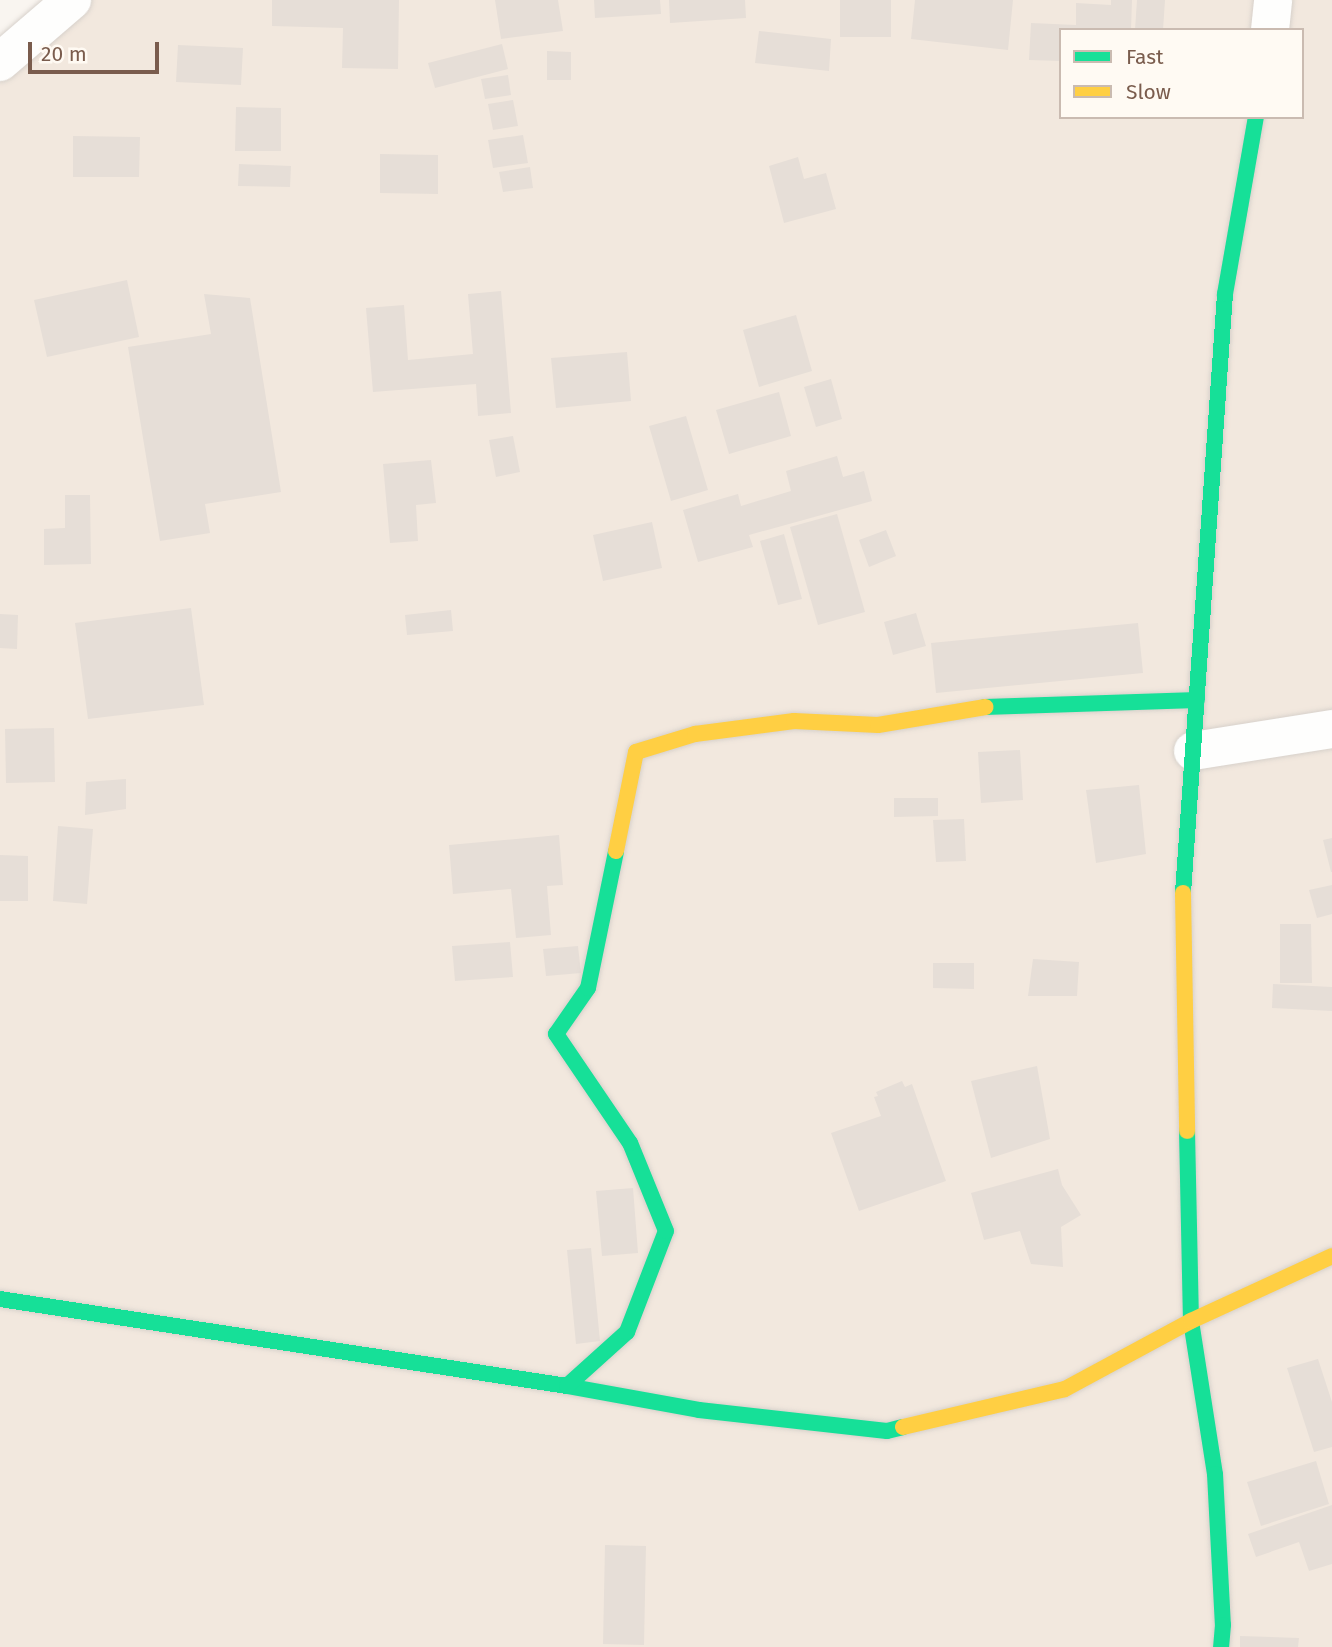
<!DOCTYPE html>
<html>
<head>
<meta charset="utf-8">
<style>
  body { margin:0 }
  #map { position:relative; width:1332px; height:1647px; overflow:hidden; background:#f9f5f0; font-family:"Fira Sans",sans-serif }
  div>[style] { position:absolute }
  .residential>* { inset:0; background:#f2e8de }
  .building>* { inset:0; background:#e6ded7 }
  .roads { filter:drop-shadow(0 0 2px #d7d1cb) drop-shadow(0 0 2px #d7d1cb) }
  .street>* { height:38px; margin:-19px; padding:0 19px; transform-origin:19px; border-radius:19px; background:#fefefd }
  .fast>* { height:16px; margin:-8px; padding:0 8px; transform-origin:8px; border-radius:8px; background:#16e098 }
  .slow>* { height:16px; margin:-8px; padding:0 8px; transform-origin:8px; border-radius:8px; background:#ffcf43 }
  span { translate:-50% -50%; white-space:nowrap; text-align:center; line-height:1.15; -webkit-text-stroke:5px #fffaf3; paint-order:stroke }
  .legend { position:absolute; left:1059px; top:28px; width:245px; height:91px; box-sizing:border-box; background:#fffaf3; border:2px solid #cabbb1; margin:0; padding:9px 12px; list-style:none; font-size:21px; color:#7a5c4d }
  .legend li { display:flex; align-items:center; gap:14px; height:35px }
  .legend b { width:35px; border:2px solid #cabbb1 }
  .scale { position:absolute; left:28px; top:42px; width:131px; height:32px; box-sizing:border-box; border:4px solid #7a5c4d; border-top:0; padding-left:9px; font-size:21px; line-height:24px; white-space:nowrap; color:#7a5c4d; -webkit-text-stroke:5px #fffaf3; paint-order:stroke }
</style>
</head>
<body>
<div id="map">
  <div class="residential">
    <div style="clip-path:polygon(evenodd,57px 0,1332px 0,1332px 1647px,0 1647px,0 51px,57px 0,1061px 30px,1302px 30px,1302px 117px,1061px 117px,1061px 30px)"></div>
  </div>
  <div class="building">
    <div style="clip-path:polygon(272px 0,399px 0,398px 69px,342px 68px,343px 28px,272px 26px)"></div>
    <div style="clip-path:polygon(495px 0,558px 0,563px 31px,501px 39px)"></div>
    <div style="clip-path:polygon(594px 0,660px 0,661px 14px,595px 18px)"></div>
    <div style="clip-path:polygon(669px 0,745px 0,746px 18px,670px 23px)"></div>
    <div style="clip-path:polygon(840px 0,891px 0,891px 37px,840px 37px)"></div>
    <div style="clip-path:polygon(915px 0,1013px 0,1008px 50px,911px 39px)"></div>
    <div style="clip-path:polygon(1111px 0,1132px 0,1131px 30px,1061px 30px,1061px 61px,1029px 60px,1031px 23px,1076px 25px,1076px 3px,1111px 5px)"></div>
    <div style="clip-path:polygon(1137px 0,1165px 0,1163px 30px,1135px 30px)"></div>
    <div style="clip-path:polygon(759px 31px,831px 39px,829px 71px,755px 63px)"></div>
    <div style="clip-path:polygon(502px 44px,508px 69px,435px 88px,428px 63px)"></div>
    <div style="clip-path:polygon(178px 45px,243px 48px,241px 85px,176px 82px)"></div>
    <div style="clip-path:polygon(547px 51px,571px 52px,571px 80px,547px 80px)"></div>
    <div style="clip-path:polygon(508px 75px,511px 95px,485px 99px,481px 79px)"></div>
    <div style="clip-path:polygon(513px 100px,518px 126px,493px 130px,488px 104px)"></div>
    <div style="clip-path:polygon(236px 107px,281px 108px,281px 151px,235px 151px)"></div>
    <div style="clip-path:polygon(523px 135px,528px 163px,493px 168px,488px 140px)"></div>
    <div style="clip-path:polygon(73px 136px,140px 137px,139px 177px,73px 177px)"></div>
    <div style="clip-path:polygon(380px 154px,438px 155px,438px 194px,380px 193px)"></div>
    <div style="clip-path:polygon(798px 157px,804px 179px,826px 173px,836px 209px,784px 223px,769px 166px)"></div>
    <div style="clip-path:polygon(239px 164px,291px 166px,290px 187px,238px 186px)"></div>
    <div style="clip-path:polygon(530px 167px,533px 188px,503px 192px,499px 172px)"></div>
    <div style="clip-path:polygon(127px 280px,139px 337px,47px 357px,34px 300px)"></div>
    <div style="clip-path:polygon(501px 291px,511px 413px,478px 416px,476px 384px,373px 392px,366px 308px,404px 305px,408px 360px,473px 354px,468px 294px)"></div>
    <div style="clip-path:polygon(204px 294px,250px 298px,281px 492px,205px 504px,210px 533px,160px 541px,128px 347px,211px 334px)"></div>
    <div style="clip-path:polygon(796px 315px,812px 371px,759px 387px,743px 330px)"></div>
    <div style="clip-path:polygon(627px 352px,631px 401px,556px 408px,551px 358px)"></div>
    <div style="clip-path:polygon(831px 379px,842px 419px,816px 427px,804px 387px)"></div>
    <div style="clip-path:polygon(779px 392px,791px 436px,729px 454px,716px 410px)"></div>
    <div style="clip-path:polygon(686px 416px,708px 490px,671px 501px,649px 426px)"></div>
    <div style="clip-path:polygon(513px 436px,520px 472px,496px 477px,489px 440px)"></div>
    <div style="clip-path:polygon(837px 456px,843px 477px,864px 471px,872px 501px,749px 535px,753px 547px,698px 562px,683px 510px,738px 494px,741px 506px,791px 491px,786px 471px)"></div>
    <div style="clip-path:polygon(431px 460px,436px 503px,416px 505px,418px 541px,390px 543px,383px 464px)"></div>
    <div style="clip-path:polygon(65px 495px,90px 495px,91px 564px,44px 565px,44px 529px,65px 528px)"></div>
    <div style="clip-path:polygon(837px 514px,865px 612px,818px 625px,790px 527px)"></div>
    <div style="clip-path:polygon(652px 522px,662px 568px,603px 581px,593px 535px)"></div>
    <div style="clip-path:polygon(886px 530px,896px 556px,869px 567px,859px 540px)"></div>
    <div style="clip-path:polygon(784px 534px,802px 599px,778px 605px,760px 541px)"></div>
    <div style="clip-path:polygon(191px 608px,204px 705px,88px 719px,75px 623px)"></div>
    <div style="clip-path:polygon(451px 610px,453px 631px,407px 635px,405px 615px)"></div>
    <div style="clip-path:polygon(916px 613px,926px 646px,893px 655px,884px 622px)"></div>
    <div style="clip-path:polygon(0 614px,18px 615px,17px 649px,0 648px)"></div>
    <div style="clip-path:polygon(1138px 623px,1143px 673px,936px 693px,931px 643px)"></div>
    <div style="clip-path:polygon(54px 728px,55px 782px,6px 783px,5px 729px)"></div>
    <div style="clip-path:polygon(1020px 750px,1023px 800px,981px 803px,978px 752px)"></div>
    <div style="clip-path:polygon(126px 779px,126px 809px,85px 815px,86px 782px)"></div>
    <div style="clip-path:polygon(1139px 785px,1146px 854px,1096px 863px,1086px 790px)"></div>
    <div style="clip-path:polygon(894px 798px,938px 798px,938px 816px,894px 817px)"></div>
    <div style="clip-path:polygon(964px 819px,966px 861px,936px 862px,933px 820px)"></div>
    <div style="clip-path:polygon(58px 826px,93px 829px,87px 904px,53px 901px)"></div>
    <div style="clip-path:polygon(559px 835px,563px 885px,547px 886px,551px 935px,516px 938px,511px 889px,453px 894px,449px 845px)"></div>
    <div style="clip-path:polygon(1332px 838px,1332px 872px,1331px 872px,1323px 840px)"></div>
    <div style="clip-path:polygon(0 855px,28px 856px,28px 901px,0 901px)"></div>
    <div style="clip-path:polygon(1332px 885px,1332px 914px,1317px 918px,1309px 890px)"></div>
    <div style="clip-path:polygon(1280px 924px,1311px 924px,1312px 983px,1280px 983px)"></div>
    <div style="clip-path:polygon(510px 942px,513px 977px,455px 981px,452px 946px)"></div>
    <div style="clip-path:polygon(578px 946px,581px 973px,546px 976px,543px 949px)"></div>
    <div style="clip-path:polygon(1033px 959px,1079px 962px,1077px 996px,1028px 996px)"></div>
    <div style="clip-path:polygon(933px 963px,974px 963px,974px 989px,933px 988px)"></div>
    <div style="clip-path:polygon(1273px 984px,1332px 987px,1332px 1011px,1272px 1008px)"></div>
    <div style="clip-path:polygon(1037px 1066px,1050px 1139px,991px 1158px,971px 1081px)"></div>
    <div style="clip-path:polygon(902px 1081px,905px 1087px,912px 1084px,946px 1181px,859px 1211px,831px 1133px,881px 1116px,874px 1097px,878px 1096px,876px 1092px)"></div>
    <div style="clip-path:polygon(1058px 1169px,1062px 1185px,1081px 1215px,1061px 1227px,1063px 1267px,1031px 1264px,1020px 1231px,984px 1240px,971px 1193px)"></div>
    <div style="clip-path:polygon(633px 1188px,638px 1253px,602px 1256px,596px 1191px)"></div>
    <div style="clip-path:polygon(591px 1248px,600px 1341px,576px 1344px,567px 1250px)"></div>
    <div style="clip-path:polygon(1318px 1359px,1332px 1402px,1332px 1447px,1314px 1452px,1287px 1368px)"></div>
    <div style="clip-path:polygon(1316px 1461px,1329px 1504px,1261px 1526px,1247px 1482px)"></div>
    <div style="clip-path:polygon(1332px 1505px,1332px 1564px,1309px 1571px,1299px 1542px,1256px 1557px,1248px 1534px)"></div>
    <div style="clip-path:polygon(605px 1545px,646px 1546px,644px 1645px,603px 1644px)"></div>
    <div style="clip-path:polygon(1240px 1636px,1299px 1638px,1298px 1647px,1240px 1647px)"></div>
  </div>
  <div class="roads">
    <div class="street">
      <div style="left:1270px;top:30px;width:30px;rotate:-84deg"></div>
      <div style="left:0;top:62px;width:95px;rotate:-40.7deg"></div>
      <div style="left:1193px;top:751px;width:141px;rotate:-9deg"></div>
    </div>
    <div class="fast">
      <div style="left:985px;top:707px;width:212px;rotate:-1.9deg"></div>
      <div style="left:1183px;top:893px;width:600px;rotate:-85.99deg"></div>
      <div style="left:1225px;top:294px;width:180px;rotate:-80.1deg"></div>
      <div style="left:1187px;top:1131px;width:190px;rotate:88.8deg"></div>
      <div style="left:1191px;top:1321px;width:155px;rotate:81.1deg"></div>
      <div style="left:1215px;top:1474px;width:151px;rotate:87deg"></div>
      <div style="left:1223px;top:1625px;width:22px;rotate:95deg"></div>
      <div style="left:0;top:1299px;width:574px;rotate:8.72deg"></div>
      <div style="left:567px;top:1386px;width:134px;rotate:10.3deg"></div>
      <div style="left:699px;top:1410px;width:189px;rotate:6.4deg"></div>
      <div style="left:887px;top:1431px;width:16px;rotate:-14deg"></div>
      <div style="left:567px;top:1386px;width:81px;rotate:-42deg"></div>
      <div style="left:627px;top:1332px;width:108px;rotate:-68.9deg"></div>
      <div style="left:666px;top:1231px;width:95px;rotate:-112.2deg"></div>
      <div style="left:630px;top:1143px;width:132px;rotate:-124.2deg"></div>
      <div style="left:556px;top:1034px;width:56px;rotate:-55.2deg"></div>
      <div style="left:588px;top:988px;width:140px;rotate:-78.4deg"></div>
    </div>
    <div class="slow">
      <div style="left:616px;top:851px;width:101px;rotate:-78.6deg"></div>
      <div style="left:636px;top:752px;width:62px;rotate:-17deg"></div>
      <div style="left:695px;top:734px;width:100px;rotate:-7.5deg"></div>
      <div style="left:794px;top:721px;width:84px;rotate:2.7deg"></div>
      <div style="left:878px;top:725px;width:109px;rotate:-9.5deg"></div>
      <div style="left:1183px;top:893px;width:238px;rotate:89deg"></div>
      <div style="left:903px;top:1427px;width:166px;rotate:-13.2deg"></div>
      <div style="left:1065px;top:1389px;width:143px;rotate:-28.4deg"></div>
      <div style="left:1191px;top:1321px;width:155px;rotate:-24.7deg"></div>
    </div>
  </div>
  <ul class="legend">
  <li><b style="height:9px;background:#16e098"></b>Fast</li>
  <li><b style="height:9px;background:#ffcf43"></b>Slow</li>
  </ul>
  <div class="scale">20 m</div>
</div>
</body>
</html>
